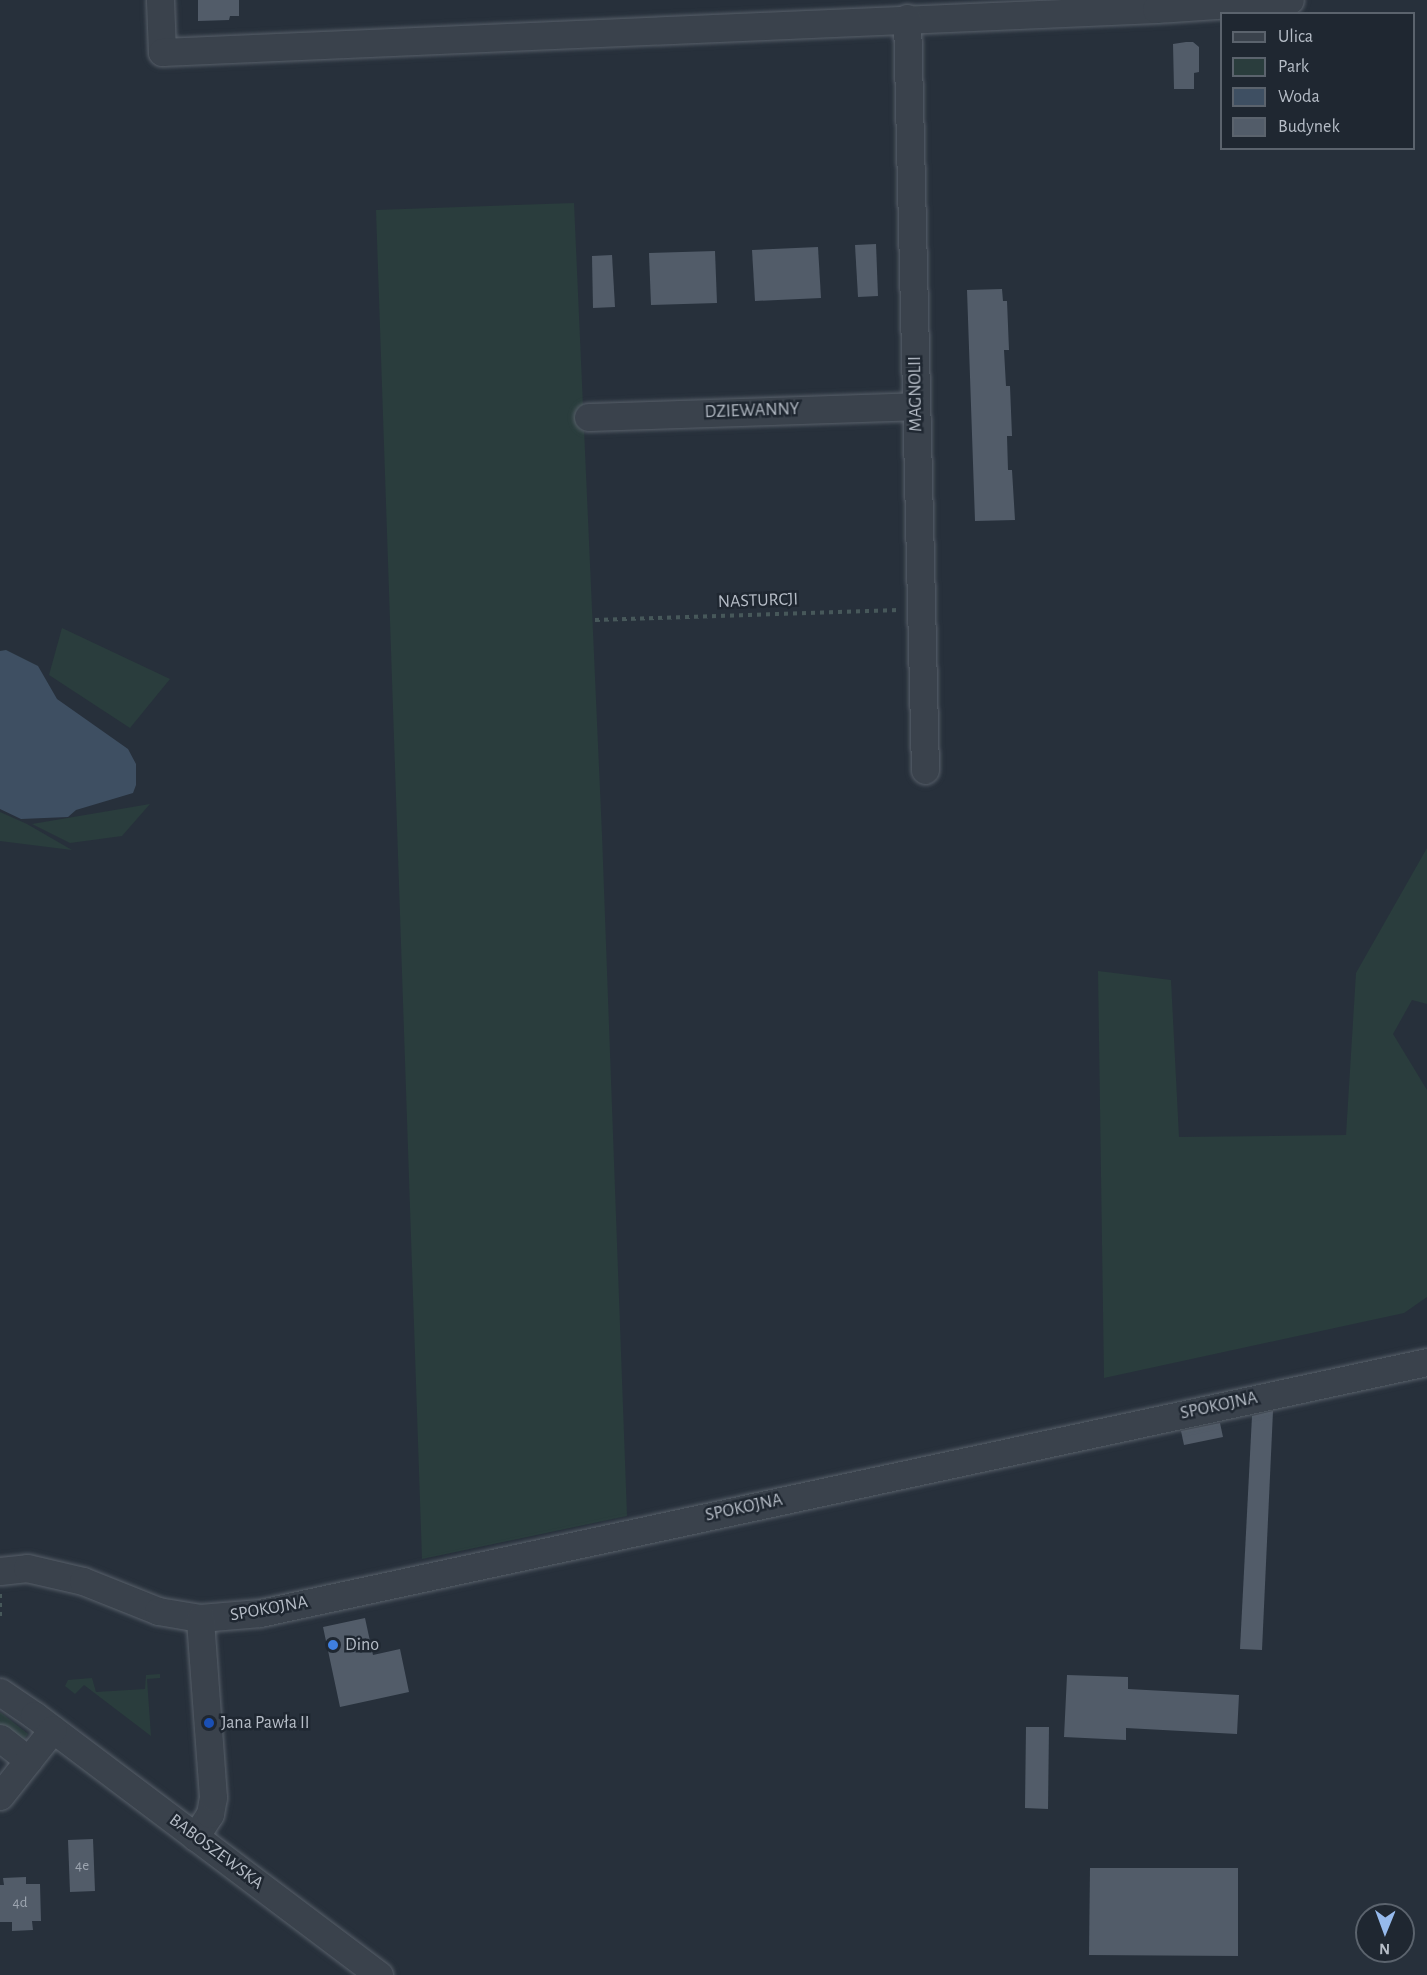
<!DOCTYPE html>
<html>
<head>
<meta charset="utf-8">
<style>
  body { margin:0 }
  #map { position:relative; width:1427px; height:1975px; overflow:hidden; background:#27303b; font-family:"Alegreya Sans",sans-serif }
  div>[style] { position:absolute }
  .green>* { inset:0; background:#2a3d3d }
  .water>* { inset:0; background:#3e4f62 }
  .building>* { inset:0; background:#525c69 }
  .path>* { height:4px; margin-top:-2px; transform-origin:0; background:repeating-linear-gradient(90deg,#47585a 0 4.5px,transparent 0 9px) }
  .roads { filter:drop-shadow(0 0 2px #58606a) drop-shadow(0 0 2px #58606a) }
  .minor>* { height:27px; margin:-13.5px; padding:0 13.5px; transform-origin:13.5px; border-radius:13.5px; background:#3a424c }
  .dots>* { width:16px; height:16px; translate:-50% -50%; box-sizing:border-box; border:3px solid #1f2731; border-radius:50% }
  span { translate:-50% -50%; white-space:nowrap; text-align:center; line-height:1.15; -webkit-text-stroke:5px #1f2731; paint-order:stroke }
  .number-label { font-size:15px; color:#9da5b0 }
  .number-label span { -webkit-text-stroke-width:0 }
  .street-label { font-size:18px; color:#b6bdc7 }
  .poi-label { font-size:18px; color:#b6bdc7 }
  .left { translate:0 -50%; text-align:left }
  .legend { position:absolute; left:1220px; top:12px; width:195px; height:138px; box-sizing:border-box; background:#1f2731; border:2px solid #5b636d; margin:0; padding:8px 10px; list-style:none; font-size:18px; color:#b6bdc7 }
  .legend li { display:flex; align-items:center; gap:12px; height:30px }
  .legend b { width:30px; border:2px solid #5b636d }
  .north { position:absolute; left:1355px; top:1903px; width:60px; height:60px; box-sizing:border-box; background:#1f2731; border:2px solid #5b636d; border-radius:50%; rotate:181deg; font-size:16px; font-weight:700; line-height:24px; text-align:center; color:#b6bdc7 }
  .north::after { content:''; display:block; margin:auto; width:21px; height:27px; background:#96baec; clip-path:polygon(50% 0,100% 100%,50% 72%,0 100%) }
</style>
</head>
<body>
<div id="map">
  <div class="green">
    <div style="clip-path:polygon(574px 203px,602px 835px,627px 1516px,422px 1559px,376px 210px)"></div>
    <div style="clip-path:polygon(62px 628px,170px 679px,130px 728px,49px 675px)"></div>
    <div style="clip-path:polygon(150px 804px,122px 836px,70px 843px,32px 824px)"></div>
    <div style="clip-path:polygon(0 812px,27px 824px,72px 850px,0 841px)"></div>
    <div style="clip-path:polygon(1427px 848px,1427px 1004px,1412px 1000px,1393px 1034px,1427px 1090px,1427px 1297px,1404px 1313px,1104px 1378px,1098px 971px,1171px 980px,1179px 1137px,1346px 1135px,1356px 973px)"></div>
    <div style="clip-path:polygon(160px 1674px,160px 1678px,147px 1679px,151px 1736px,84px 1685px,75px 1694px,65px 1686px,68px 1680px,92px 1678px,96px 1692px,145px 1689px,146px 1675px)"></div>
    <div style="clip-path:polygon(0 1712px,28px 1734px,24px 1739px,21px 1740px,0 1726px)"></div>
  </div>
  <div class="water">
    <div style="clip-path:polygon(6px 650px,38px 666px,57px 699px,128px 749px,136px 764px,136px 785px,133px 793px,76px 810px,68px 817px,21px 819px,0 809px,0 651px)"></div>
  </div>
  <div class="building">
    <div style="clip-path:polygon(198px 0,239px 0,239px 16px,230px 16px,229px 20px,198px 21px)"></div>
    <div style="clip-path:polygon(1186px 42px,1193px 42px,1199px 47px,1199px 72px,1194px 73px,1194px 89px,1174px 89px,1173px 44px)"></div>
    <div style="clip-path:polygon(876px 244px,878px 296px,858px 297px,855px 245px)"></div>
    <div style="clip-path:polygon(818px 247px,821px 298px,755px 301px,752px 250px)"></div>
    <div style="clip-path:polygon(715px 251px,717px 303px,651px 305px,649px 253px)"></div>
    <div style="clip-path:polygon(612px 255px,615px 307px,593px 308px,592px 256px)"></div>
    <div style="clip-path:polygon(1002px 289px,1003px 301px,1007px 301px,1009px 350px,1004px 350px,1006px 386px,1010px 386px,1012px 436px,1007px 436px,1008px 470px,1012px 470px,1015px 520px,975px 521px,967px 290px)"></div>
    <div style="clip-path:polygon(1273px 1411px,1262px 1650px,1240px 1649px,1252px 1416px)"></div>
    <div style="clip-path:polygon(1220px 1423px,1223px 1437px,1184px 1445px,1181px 1431px)"></div>
    <div style="clip-path:polygon(365px 1618px,373px 1655px,400px 1649px,409px 1692px,340px 1707px,323px 1627px)"></div>
    <div style="clip-path:polygon(1067px 1675px,1128px 1677px,1128px 1689px,1239px 1695px,1237px 1734px,1126px 1728px,1126px 1740px,1064px 1737px)"></div>
    <div style="clip-path:polygon(1026px 1727px,1049px 1727px,1048px 1809px,1025px 1808px)"></div>
    <div style="clip-path:polygon(93px 1839px,95px 1891px,70px 1892px,68px 1840px)"></div>
    <div style="clip-path:polygon(1090px 1868px,1238px 1868px,1238px 1956px,1089px 1955px)"></div>
    <div style="clip-path:polygon(26px 1877px,26px 1884px,40px 1884px,41px 1921px,32px 1921px,33px 1930px,12px 1931px,12px 1922px,0 1922px,0 1885px,4px 1885px,3px 1878px)"></div>
  </div>
  <div class="path">
    <div style="left:595px;top:620px;width:304px;rotate:-1.9deg"></div>
    <div style="left:0;top:1594px;width:24px;rotate:90deg"></div>
  </div>
  <div class="roads">
    <div class="minor">
      <div style="left:160px;top:0;width:52px;rotate:87.8deg"></div>
      <div style="left:162px;top:52px;width:995px;rotate:-2.48deg"></div>
      <div style="left:1156px;top:9px;width:134px;rotate:-3.8deg"></div>
      <div style="left:907px;top:18px;width:752px;rotate:88.63deg"></div>
      <div style="left:588px;top:417px;width:328px;rotate:-1.9deg"></div>
      <div style="left:0;top:1571px;width:27px;rotate:-6deg"></div>
      <div style="left:27px;top:1568px;width:57px;rotate:13.1deg"></div>
      <div style="left:83px;top:1581px;width:81px;rotate:21.8deg"></div>
      <div style="left:158px;top:1611px;width:43px;rotate:9.5deg"></div>
      <div style="left:200px;top:1618px;width:60px;rotate:-4.8deg"></div>
      <div style="left:260px;top:1613px;width:1194px;rotate:-12.14deg"></div>
      <div style="left:0;top:1692px;width:41px;rotate:34.1deg"></div>
      <div style="left:34px;top:1715px;width:432px;rotate:37deg"></div>
      <div style="left:0;top:1738px;width:36px;rotate:38deg"></div>
      <div style="left:0;top:1796px;width:85px;rotate:-51.7deg"></div>
      <div style="left:195px;top:1837px;width:27px;rotate:-57deg"></div>
      <div style="left:210px;top:1814px;width:17px;rotate:-80deg"></div>
      <div style="left:213px;top:1797px;width:179px;rotate:-94.2deg"></div>
    </div>
  </div>
  <div class="dots">
    <div style="left:333px;top:1645px;background:#3f7fe0"></div>
    <div style="left:209px;top:1723px;background:#1a4fb4"></div>
  </div>
  <div class="number-label">
    <span style="left:82px;top:1866px">4e</span>
    <span style="left:20px;top:1903px">4d</span>
  </div>
  <div class="street-label">
    <span style="left:916px;top:394px;rotate:-91deg">MAGNOLII</span>
    <span style="left:752px;top:411px;rotate:-2deg">DZIEWANNY</span>
    <span style="left:758px;top:601px;rotate:-2deg">NASTURCJI</span>
    <span style="left:1219px;top:1406px;rotate:-12deg">SPOKOJNA</span>
    <span style="left:744px;top:1508px;rotate:-12deg">SPOKOJNA</span>
    <span style="left:269px;top:1609px;rotate:-10deg">SPOKOJNA</span>
    <span style="left:216px;top:1852px;rotate:37deg">BABOSZEWSKA</span>
  </div>
  <div class="poi-label">
    <span class="left" style="left:345px;top:1645px">Dino</span>
    <span class="left" style="left:221px;top:1723px">Jana Pawła II</span>
  </div>
  <ul class="legend">
  <li><b style="height:8px;background:#3a424c"></b>Ulica</li>
  <li><b style="height:16px;background:#2a3d3d"></b>Park</li>
  <li><b style="height:16px;background:#3e4f62"></b>Woda</li>
  <li><b style="height:16px;background:#525c69"></b>Budynek</li>
  </ul>
  <div class="north">N</div>
</div>
</body>
</html>
